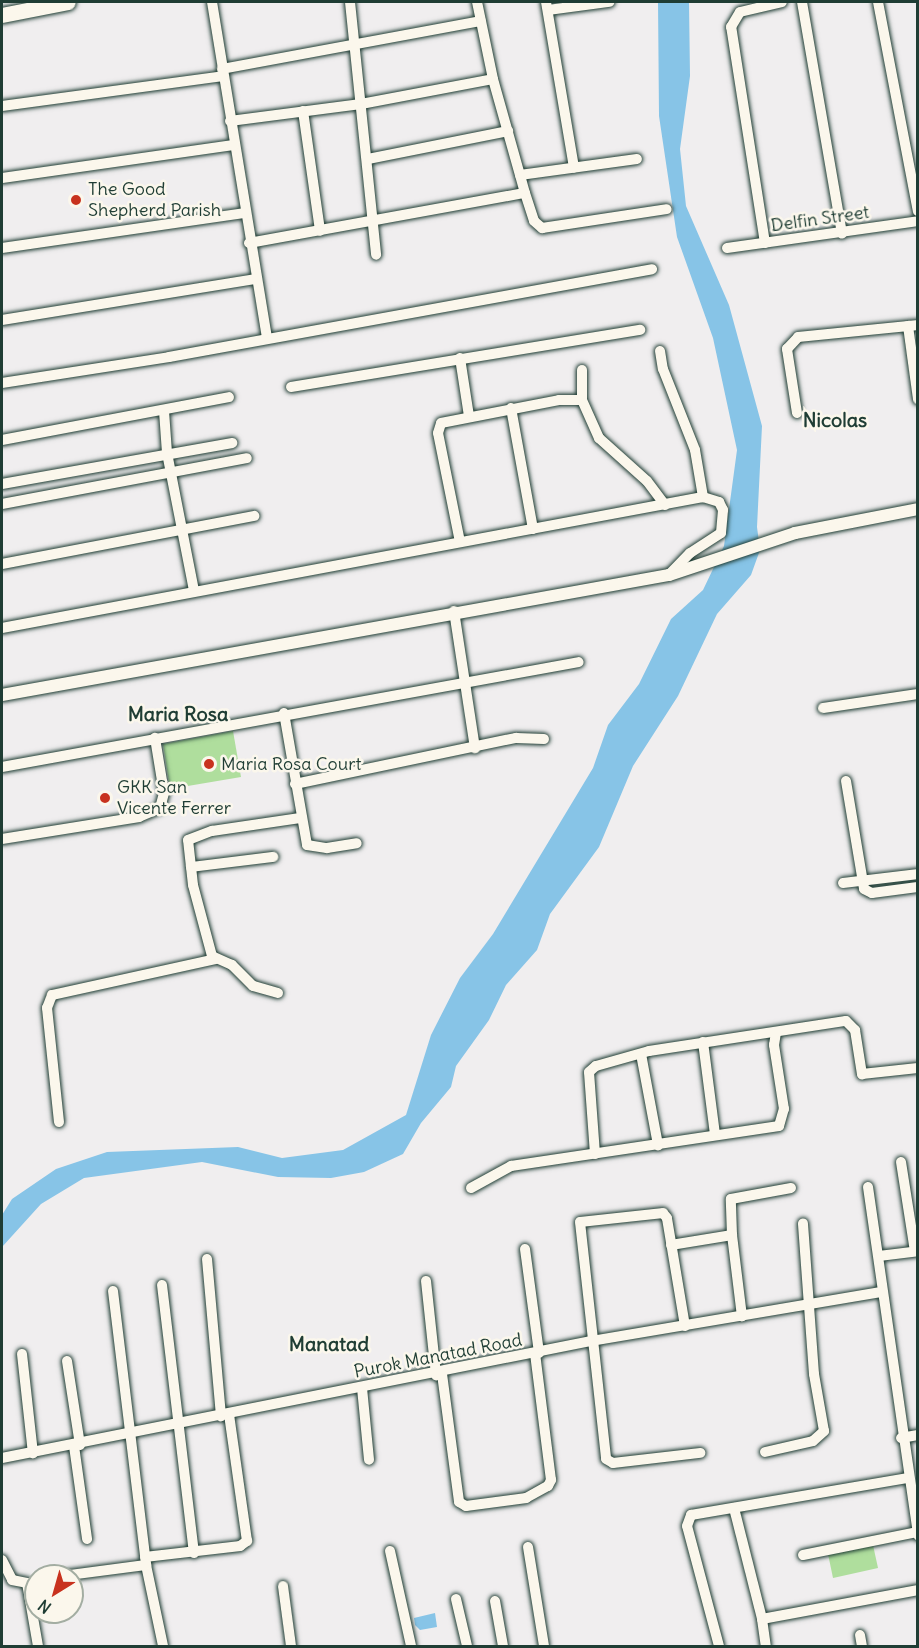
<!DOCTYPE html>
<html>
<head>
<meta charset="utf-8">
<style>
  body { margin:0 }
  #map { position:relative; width:919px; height:1648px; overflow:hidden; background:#f0eeef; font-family:Delius,sans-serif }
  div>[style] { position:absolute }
  .green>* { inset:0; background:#afde9d }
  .water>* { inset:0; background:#87c4e7 }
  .roads { filter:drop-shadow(0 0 2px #1f3d34) drop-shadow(0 0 2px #1f3d34) }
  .minor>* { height:10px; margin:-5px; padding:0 5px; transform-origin:5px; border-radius:5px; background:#fbf7ec }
  .tertiary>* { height:12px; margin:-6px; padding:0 6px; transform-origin:6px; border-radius:6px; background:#fbf7ec }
  .secondary>* { height:15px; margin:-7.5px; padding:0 7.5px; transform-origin:7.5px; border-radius:7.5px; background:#fbf7ec }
  .dots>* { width:16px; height:16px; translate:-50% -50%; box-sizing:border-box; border:3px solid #fbf7ec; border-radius:50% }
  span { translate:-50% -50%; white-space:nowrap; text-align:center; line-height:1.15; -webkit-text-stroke:5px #fbf7ec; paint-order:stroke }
  .poi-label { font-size:18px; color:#1f3d34 }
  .left { translate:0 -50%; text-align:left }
  .street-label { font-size:18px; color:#1f3d34 }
  .neighbourhood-label { font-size:20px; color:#1f3d34; font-weight:700 }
  .frame { position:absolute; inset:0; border:3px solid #1f3d34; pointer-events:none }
  .north { position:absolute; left:24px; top:1564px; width:60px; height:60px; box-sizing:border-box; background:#fbf7ec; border:2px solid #a3ada2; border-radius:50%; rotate:217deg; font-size:16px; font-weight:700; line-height:24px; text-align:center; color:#1f3d34 }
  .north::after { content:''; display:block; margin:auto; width:21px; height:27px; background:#c8321e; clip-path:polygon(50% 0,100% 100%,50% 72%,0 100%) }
</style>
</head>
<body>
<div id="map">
  <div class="green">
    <div style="clip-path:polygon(233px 731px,241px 777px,170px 789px,163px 744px)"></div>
    <div style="clip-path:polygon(873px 1545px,878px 1568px,833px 1578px,828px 1554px)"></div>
  </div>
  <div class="water">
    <div style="clip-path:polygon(658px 2px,689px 2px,690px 76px,680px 149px,686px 206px,729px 305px,762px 426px,757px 527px,760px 550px,751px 575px,717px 614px,678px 696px,633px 766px,599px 847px,550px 914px,537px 950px,506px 985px,489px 1020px,456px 1066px,451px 1087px,421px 1123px,403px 1154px,364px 1172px,331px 1178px,278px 1177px,202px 1162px,84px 1178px,41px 1204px,2px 1247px,2px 1215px,12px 1199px,56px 1169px,107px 1152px,238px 1147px,282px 1158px,343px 1150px,406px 1115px,431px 1035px,460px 978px,493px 934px,593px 768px,608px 725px,639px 684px,671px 619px,703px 590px,724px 546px,737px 450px,713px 338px,677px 237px,659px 116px)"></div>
    <div style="clip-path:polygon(435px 1613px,437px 1627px,420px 1630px,415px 1625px,414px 1618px)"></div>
  </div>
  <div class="roads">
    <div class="minor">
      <div style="left:212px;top:2px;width:340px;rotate:80.7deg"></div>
      <div style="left:350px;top:2px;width:254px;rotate:84.1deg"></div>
      <div style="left:546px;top:2px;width:168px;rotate:80.4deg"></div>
      <div style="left:802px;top:2px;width:235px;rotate:80.2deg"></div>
      <div style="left:878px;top:2px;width:213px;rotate:79.2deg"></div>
      <div style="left:548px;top:10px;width:62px;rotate:-7.5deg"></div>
      <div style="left:222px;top:69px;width:263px;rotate:-10.5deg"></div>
      <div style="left:2px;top:106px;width:223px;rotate:-7.7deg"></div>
      <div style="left:303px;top:111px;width:121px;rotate:81.9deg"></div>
      <div style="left:230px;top:121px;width:132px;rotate:-7.4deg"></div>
      <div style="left:361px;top:104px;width:134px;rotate:-10.7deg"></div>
      <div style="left:368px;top:159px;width:143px;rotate:-11.3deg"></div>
      <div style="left:520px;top:175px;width:118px;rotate:-7.8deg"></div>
      <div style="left:2px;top:178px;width:234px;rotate:-8.1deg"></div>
      <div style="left:525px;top:193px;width:29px;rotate:72deg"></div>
      <div style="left:534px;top:221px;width:11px;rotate:41deg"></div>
      <div style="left:542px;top:228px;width:126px;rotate:-8.6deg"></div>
      <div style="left:249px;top:243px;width:280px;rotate:-10.3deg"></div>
      <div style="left:525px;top:193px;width:118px;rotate:-105.7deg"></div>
      <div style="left:493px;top:79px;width:79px;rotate:-101.7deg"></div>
      <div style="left:765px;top:243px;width:219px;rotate:-98.9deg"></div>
      <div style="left:731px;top:27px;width:17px;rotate:-59deg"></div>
      <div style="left:740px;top:12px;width:43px;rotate:-13.4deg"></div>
      <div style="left:2px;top:248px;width:246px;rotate:-8.2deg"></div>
      <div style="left:727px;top:248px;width:193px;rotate:-8deg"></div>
      <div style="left:2px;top:320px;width:256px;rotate:-9.2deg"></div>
      <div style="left:908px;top:326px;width:74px;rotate:82.2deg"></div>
      <div style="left:660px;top:351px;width:18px;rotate:81deg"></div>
      <div style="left:663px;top:369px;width:87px;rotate:68.4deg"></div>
      <div style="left:695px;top:450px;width:48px;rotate:80.3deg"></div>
      <div style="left:460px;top:358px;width:59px;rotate:81.2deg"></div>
      <div style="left:582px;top:370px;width:30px;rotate:90deg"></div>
      <div style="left:2px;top:383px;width:169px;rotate:-8.8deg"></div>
      <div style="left:169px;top:357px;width:491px;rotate:-10.3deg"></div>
      <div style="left:291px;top:387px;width:354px;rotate:-9.3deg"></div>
      <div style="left:511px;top:408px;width:123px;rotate:79.7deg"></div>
      <div style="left:164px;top:411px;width:42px;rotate:85.9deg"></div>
      <div style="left:167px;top:453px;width:141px;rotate:78.9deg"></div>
      <div style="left:797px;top:413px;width:65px;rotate:-98.9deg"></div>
      <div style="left:787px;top:349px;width:16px;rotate:-47deg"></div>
      <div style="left:798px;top:337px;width:121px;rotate:-5.7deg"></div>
      <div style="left:2px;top:440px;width:231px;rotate:-10.7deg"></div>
      <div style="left:2px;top:484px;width:234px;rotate:-10.1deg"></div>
      <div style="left:2px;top:504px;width:249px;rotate:-10.6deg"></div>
      <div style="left:460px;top:542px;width:111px;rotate:-101.4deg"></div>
      <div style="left:438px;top:433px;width:10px;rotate:-73deg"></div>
      <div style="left:441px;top:423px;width:120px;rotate:-11deg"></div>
      <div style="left:559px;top:400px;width:23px"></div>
      <div style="left:582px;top:400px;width:42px;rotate:65.9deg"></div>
      <div style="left:599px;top:438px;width:64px;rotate:41.9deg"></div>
      <div style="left:647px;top:481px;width:30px;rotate:53deg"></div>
      <div style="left:2px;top:564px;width:257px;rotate:-10.8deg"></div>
      <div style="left:454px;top:611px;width:139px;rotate:81.3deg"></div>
      <div style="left:2px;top:628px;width:713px;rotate:-10.59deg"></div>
      <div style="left:703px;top:497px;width:17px;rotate:17deg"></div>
      <div style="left:719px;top:502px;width:9px;rotate:63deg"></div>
      <div style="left:723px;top:510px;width:23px;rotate:95deg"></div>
      <div style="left:721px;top:533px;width:37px;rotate:147deg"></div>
      <div style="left:690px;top:553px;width:30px;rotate:134deg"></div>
      <div style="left:823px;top:708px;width:96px;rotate:-8.4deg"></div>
      <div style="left:284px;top:713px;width:134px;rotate:80.1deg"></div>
      <div style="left:307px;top:845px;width:20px;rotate:9deg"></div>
      <div style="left:327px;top:848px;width:30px;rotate:-9deg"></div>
      <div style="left:2px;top:767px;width:586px;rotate:-10.31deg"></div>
      <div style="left:846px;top:781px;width:109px;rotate:80.5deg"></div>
      <div style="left:864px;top:889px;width:9px;rotate:27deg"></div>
      <div style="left:872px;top:893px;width:46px;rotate:-7.4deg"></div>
      <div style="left:295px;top:784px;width:226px;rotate:-11.8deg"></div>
      <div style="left:516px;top:738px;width:28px;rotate:2deg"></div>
      <div style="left:2px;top:839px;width:139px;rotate:-9.1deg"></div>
      <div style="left:139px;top:817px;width:23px;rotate:-23deg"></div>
      <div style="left:160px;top:808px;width:16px;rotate:-75deg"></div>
      <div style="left:164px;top:793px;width:56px;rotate:-99.3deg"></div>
      <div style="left:191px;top:867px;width:83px;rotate:-7deg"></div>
      <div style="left:843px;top:883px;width:76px;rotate:-6.8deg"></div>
      <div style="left:278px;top:993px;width:26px;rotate:-164deg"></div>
      <div style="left:253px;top:986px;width:30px;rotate:-135deg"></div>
      <div style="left:232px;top:965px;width:22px;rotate:-156deg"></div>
      <div style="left:212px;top:956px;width:73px;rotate:-105deg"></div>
      <div style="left:193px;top:885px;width:45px;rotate:-96.3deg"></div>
      <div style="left:188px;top:840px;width:26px;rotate:-21deg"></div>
      <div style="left:212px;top:831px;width:89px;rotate:-8.4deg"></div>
      <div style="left:703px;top:1042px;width:93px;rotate:82.6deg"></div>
      <div style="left:641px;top:1054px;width:93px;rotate:79.4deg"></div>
      <div style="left:59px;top:1122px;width:115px;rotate:-96deg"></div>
      <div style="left:47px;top:1008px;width:14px;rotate:-69deg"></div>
      <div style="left:52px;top:995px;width:168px;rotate:-12.4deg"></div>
      <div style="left:595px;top:1154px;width:82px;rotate:-94.2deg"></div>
      <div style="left:589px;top:1072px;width:9px;rotate:-41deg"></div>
      <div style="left:596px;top:1066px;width:55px;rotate:-15.8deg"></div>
      <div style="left:649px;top:1051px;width:199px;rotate:-8.7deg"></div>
      <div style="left:846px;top:1021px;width:13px;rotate:45deg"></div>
      <div style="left:855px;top:1030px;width:45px;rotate:81deg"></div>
      <div style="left:862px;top:1074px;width:56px;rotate:-6.1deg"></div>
      <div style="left:901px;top:1162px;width:90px;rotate:81.1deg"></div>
      <div style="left:868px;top:1187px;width:352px;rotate:81.8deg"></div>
      <div style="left:471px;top:1188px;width:46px;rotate:-28.8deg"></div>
      <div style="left:511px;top:1166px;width:271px;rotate:-8.5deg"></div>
      <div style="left:779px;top:1126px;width:18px;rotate:-74deg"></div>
      <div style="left:784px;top:1109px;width:65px;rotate:-98.9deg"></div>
      <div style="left:774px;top:1045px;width:13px;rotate:-81deg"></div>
      <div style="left:732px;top:1235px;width:36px;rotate:-92deg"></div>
      <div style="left:731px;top:1199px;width:61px;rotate:-10.4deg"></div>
      <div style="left:671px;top:1245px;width:62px;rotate:-9.3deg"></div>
      <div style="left:732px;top:1235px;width:82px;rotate:83deg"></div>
      <div style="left:525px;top:1249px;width:105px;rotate:82.3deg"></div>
      <div style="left:879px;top:1256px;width:39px;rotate:-7deg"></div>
      <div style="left:207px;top:1259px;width:158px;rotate:84.9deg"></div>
      <div style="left:426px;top:1281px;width:95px;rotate:83.9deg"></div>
      <div style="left:162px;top:1285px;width:270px;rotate:83.2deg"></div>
      <div style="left:113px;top:1291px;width:276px;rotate:83.1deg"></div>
      <div style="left:146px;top:1565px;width:83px;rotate:78.1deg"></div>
      <div style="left:685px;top:1326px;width:109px;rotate:-99.5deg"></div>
      <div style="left:667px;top:1218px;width:6px;rotate:-129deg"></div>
      <div style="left:663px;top:1213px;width:83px;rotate:173.8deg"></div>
      <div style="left:580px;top:1222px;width:238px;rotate:83.7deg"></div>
      <div style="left:606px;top:1459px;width:8px;rotate:30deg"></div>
      <div style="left:613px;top:1463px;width:88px;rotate:-6.6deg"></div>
      <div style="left:22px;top:1354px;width:100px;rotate:83.7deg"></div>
      <div style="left:67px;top:1361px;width:85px;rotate:81.2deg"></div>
      <div style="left:442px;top:1374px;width:129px;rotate:82.4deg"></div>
      <div style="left:459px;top:1502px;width:8px;rotate:30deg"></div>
      <div style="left:466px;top:1506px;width:61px;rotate:-7.6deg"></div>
      <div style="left:526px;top:1498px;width:25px;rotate:-29deg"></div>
      <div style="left:548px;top:1486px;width:7px;rotate:-63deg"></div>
      <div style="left:551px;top:1480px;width:127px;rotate:-97.2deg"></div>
      <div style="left:362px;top:1388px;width:72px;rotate:84.4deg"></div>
      <div style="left:901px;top:1438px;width:17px;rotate:-10deg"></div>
      <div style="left:74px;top:1446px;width:94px;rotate:82deg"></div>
      <div style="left:765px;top:1452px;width:49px;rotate:-12.9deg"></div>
      <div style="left:813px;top:1441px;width:15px;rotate:-42deg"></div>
      <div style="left:824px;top:1431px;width:58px;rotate:-100deg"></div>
      <div style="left:814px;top:1374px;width:151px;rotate:-94.2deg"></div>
      <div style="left:2px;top:1458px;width:601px;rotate:-11.24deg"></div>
      <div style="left:591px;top:1341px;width:295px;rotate:-9.6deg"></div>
      <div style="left:734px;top:1508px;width:114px;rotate:75.8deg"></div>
      <div style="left:762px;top:1619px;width:159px;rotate:-10.5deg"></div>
      <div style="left:528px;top:1547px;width:100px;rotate:80.8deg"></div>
      <div style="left:390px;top:1551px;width:97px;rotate:77.5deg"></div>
      <div style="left:803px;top:1555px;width:116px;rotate:-11.4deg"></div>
      <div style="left:145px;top:1557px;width:96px;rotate:-6.6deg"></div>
      <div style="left:240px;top:1546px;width:9px;rotate:-36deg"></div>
      <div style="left:247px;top:1541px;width:128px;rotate:-98.1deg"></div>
      <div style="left:2px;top:1560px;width:22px;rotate:63deg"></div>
      <div style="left:12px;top:1580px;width:15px;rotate:11deg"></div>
      <div style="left:27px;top:1583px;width:64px;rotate:80.1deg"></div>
      <div style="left:62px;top:1576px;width:85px;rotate:-7.5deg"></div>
      <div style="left:283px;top:1586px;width:61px;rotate:82.4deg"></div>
      <div style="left:456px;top:1599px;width:48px;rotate:76.8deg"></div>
      <div style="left:495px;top:1601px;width:46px;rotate:79.9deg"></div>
      <div style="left:762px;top:1619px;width:27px;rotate:82deg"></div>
      <div style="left:860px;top:1635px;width:11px;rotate:80deg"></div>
      <div style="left:719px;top:1646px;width:124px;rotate:-104.9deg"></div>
      <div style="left:687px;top:1526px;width:12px;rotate:-70deg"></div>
      <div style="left:691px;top:1515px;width:219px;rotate:-9.7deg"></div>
    </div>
    <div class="tertiary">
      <div style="left:2px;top:695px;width:678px;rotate:-10.2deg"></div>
      <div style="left:669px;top:575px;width:133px;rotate:-18.4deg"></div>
      <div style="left:795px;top:533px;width:125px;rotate:-11deg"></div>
    </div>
    <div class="secondary">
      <div style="left:2px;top:15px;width:67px;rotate:-11.1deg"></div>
    </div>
  </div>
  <div class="dots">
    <div style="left:76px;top:200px;background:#c8321e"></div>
    <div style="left:209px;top:764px;background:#c8321e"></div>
    <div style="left:105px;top:798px;background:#c8321e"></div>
  </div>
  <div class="poi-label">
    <span class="left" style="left:88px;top:200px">The Good<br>Shepherd Parish</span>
    <span class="left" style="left:221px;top:764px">Maria Rosa Court</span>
    <span class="left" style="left:117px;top:798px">GKK San<br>Vicente Ferrer</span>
  </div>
  <div class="street-label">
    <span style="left:820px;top:219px;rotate:-8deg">Delfin Street</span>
    <span style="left:438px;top:1356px;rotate:-11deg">Purok Manatad Road</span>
  </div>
  <div class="neighbourhood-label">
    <span style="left:835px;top:419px">Nicolas</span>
    <span style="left:178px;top:713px">Maria Rosa</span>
    <span style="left:329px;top:1343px">Manatad</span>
  </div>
  <div class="frame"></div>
  <div class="north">N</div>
</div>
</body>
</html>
